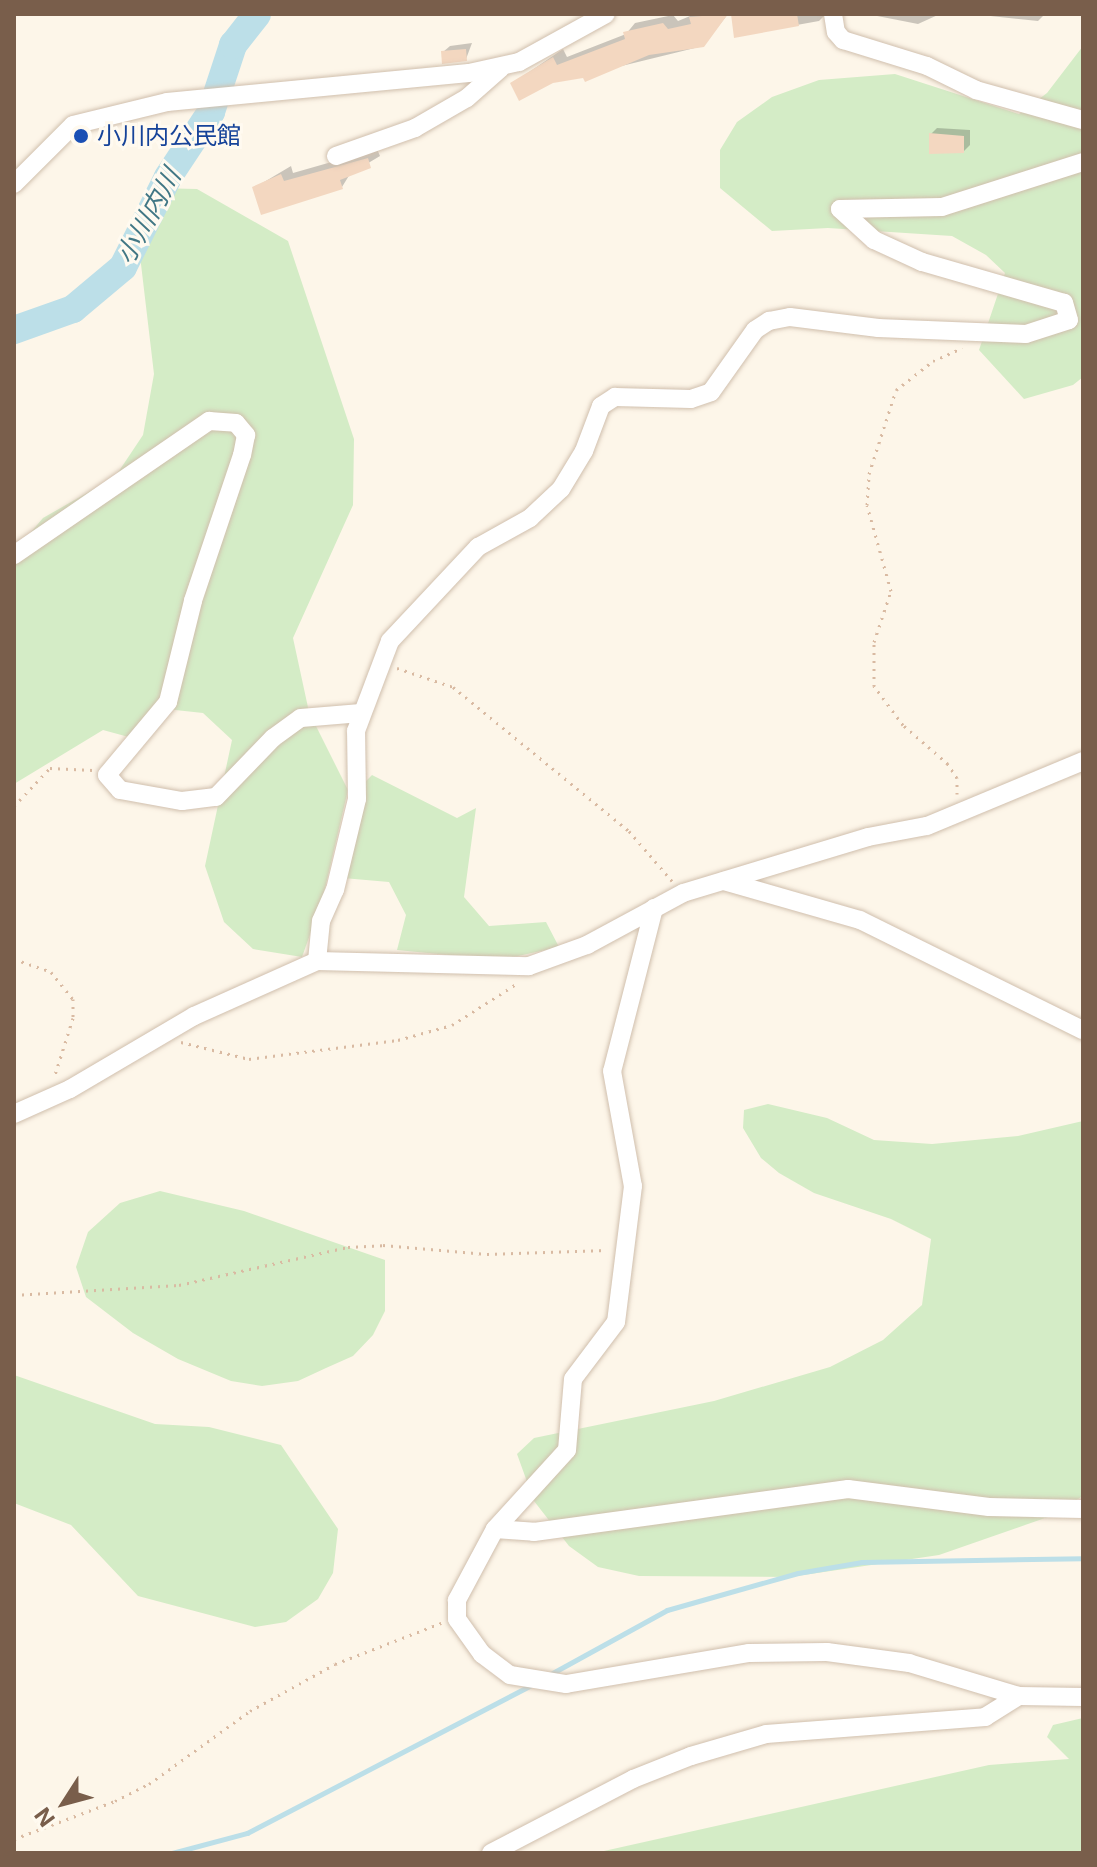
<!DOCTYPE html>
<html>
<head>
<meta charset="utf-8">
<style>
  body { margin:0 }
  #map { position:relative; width:1097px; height:1867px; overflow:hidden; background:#fdf6e9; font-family:Inter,"Noto Sans JP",sans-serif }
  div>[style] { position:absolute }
  .green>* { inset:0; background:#d4ecc6 }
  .shadow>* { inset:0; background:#0003 }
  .stream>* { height:5px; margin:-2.5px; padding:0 2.5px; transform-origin:2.5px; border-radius:2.5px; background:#bcdfe8 }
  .river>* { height:28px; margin:-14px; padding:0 14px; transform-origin:14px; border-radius:14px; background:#bcdfe8 }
  .building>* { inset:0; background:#f3d7c0 }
  .path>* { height:3px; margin-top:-1.5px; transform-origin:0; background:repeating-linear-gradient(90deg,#d9baa2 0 2px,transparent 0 8px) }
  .roads { filter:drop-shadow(0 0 2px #d0bfad) drop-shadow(0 0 2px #d0bfad) }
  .minor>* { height:18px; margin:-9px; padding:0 9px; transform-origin:9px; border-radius:9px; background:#fff }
  .dots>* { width:22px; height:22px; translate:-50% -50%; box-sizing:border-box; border:4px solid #fffaf0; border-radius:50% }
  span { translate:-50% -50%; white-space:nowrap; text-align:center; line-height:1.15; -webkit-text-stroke:6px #fffaf0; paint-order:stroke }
  .transit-label { font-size:24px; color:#164399 }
  .left { translate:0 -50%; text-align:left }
  .water-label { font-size:26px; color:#417785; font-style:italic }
  .frame { position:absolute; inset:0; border:16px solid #795e4b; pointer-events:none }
  .north { position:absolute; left:24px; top:1763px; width:80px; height:80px; -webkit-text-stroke:6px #fffaf0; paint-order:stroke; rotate:234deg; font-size:22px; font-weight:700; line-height:32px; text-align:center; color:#795e4b }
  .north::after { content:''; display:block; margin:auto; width:28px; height:36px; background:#795e4b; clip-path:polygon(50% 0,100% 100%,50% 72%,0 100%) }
</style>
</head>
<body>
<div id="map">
  <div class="green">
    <div style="clip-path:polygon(1083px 46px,1083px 377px,1073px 385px,1024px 399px,979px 350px,1005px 273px,986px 255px,952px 236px,828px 228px,772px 231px,720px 188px,720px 150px,737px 122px,772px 97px,819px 80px,895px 74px,1019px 114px,1047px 93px)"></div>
    <div style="clip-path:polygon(154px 188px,197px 189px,288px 241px,354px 439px,353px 505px,293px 638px,309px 712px,348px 790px,322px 901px,302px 957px,253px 949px,224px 922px,205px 866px,232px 740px,203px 713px,157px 708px,136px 739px,103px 730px,14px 784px,14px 552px,43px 518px,115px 477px,143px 435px,154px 374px,136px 222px)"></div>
    <div style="clip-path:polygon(372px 775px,457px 818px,476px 808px,464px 897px,489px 926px,546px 922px,559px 947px,500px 960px,397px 950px,406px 915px,389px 882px,343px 878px,362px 785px)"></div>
    <div style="clip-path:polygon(768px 1104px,827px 1118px,874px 1140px,932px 1144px,1018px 1136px,1083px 1121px,1083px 1496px,1048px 1517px,939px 1555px,790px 1577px,639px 1576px,598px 1567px,569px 1546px,534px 1501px,517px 1454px,534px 1438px,714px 1401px,830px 1367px,883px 1340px,922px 1305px,931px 1239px,891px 1219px,814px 1193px,779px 1173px,761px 1158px,743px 1128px,744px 1110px)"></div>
    <div style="clip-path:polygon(160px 1191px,244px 1211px,385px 1260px,385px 1311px,373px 1335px,353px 1356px,326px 1368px,298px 1381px,262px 1386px,231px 1381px,178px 1359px,133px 1333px,86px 1297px,76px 1267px,88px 1232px,120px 1203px)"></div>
    <div style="clip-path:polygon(14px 1375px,155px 1424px,209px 1427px,281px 1445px,338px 1529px,333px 1573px,318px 1599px,286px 1622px,255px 1627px,138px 1596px,71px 1525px,14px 1503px)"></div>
    <div style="clip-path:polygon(1083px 1718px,1083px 1853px,595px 1853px,989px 1765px,1069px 1759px,1047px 1737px,1053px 1725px)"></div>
  </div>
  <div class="shadow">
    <div style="clip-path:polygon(695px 14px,728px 14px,703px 46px,585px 75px,513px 83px,563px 49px,567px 57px,626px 34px,635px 23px,673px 15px,678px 21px)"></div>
    <div style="clip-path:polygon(733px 14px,826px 14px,819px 21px,736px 36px)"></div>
    <div style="clip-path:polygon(867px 14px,940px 14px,918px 24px)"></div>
    <div style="clip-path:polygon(972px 14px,1045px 14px,1038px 21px)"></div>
    <div style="clip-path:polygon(472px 43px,466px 59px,443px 52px,450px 46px)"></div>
    <div style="clip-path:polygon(937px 128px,970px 130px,970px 145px,964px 151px,931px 134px)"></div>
    <div style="clip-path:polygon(377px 149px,380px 156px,350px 174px,342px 187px,254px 188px,291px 166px,293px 173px)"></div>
  </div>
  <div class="stream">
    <div style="left:547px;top:1676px;width:137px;rotate:-28.8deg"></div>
    <div style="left:667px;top:1610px;width:136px;rotate:-15.8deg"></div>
    <div style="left:798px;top:1573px;width:65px;rotate:-9.8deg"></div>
    <div style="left:862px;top:1562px;width:221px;rotate:-1deg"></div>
    <div style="left:172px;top:1853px;width:78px;rotate:-14.9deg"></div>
    <div style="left:247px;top:1833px;width:320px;rotate:-27.5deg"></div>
  </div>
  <div class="river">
    <div style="left:14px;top:330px;width:63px;rotate:-19.6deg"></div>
    <div style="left:73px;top:309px;width:65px;rotate:-40deg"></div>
    <div style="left:123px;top:267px;width:101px;rotate:-63.4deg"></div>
    <div style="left:168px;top:177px;width:78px;rotate:-56.5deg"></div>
    <div style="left:211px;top:112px;width:71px;rotate:-71.8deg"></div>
    <div style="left:233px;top:45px;width:39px;rotate:-52deg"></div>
  </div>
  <div class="building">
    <div style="clip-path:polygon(728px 14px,704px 47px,649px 55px,585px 82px,583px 78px,553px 83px,519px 101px,510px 83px,553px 57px,557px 65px,625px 39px,623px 32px,663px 23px,668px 29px,691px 24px,689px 17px)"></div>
    <div style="clip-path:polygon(731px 14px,797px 14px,799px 26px,734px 38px)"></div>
    <div style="clip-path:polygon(466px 49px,467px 61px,442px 64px,441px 51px)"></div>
    <div style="clip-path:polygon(929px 133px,964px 136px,964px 153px,929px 154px)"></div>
    <div style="clip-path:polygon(368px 158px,371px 168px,340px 180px,343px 189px,261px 215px,252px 187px,281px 174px,284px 181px)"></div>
  </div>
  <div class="path">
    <div style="left:397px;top:668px;width:59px;rotate:18.7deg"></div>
    <div style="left:453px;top:687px;width:227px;rotate:39.3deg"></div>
    <div style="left:629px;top:831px;width:66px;rotate:49.3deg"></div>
    <div style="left:957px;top:794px;width:16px;rotate:-90deg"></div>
    <div style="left:957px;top:778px;width:17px;rotate:-123deg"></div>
    <div style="left:948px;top:764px;width:60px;rotate:-139.1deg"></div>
    <div style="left:903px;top:725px;width:49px;rotate:-126.6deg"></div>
    <div style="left:874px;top:686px;width:44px;rotate:-90deg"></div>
    <div style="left:874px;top:642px;width:54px;rotate:-71.6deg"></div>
    <div style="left:891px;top:591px;width:89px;rotate:-105.6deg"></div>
    <div style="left:867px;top:505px;width:31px;rotate:-86deg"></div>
    <div style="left:869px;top:474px;width:88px;rotate:-72.2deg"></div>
    <div style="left:896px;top:390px;width:47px;rotate:-38.1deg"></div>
    <div style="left:933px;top:361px;width:32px;rotate:-24deg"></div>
    <div style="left:14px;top:806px;width:52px;rotate:-46.5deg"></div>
    <div style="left:50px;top:768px;width:43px;rotate:2.7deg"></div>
    <div style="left:14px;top:959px;width:39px;rotate:19deg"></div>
    <div style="left:51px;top:972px;width:35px;rotate:51deg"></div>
    <div style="left:73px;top:999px;width:19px;rotate:90deg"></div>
    <div style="left:73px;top:1018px;width:63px;rotate:107.6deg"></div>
    <div style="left:181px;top:1042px;width:70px;rotate:14deg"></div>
    <div style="left:249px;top:1059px;width:150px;rotate:-7.3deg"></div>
    <div style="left:398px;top:1040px;width:56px;rotate:-15.5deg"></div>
    <div style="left:452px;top:1025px;width:76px;rotate:-32.6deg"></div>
    <div style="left:14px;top:1295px;width:165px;rotate:-3.5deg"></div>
    <div style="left:179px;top:1285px;width:173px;rotate:-12.7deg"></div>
    <div style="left:348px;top:1247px;width:35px;rotate:-3deg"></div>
    <div style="left:383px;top:1245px;width:104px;rotate:4.9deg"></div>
    <div style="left:487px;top:1254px;width:120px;rotate:-1.9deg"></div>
    <div style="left:14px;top:1839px;width:108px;rotate:-20.6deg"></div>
    <div style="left:115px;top:1801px;width:38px;rotate:-27deg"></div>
    <div style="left:149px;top:1784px;width:125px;rotate:-35.9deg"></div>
    <div style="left:250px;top:1711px;width:97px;rotate:-28.9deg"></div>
    <div style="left:335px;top:1664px;width:114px;rotate:-21.1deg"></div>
  </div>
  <div class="roads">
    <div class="minor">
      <div style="left:833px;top:14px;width:18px;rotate:81deg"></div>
      <div style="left:836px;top:32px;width:11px;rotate:49deg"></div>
      <div style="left:843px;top:40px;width:88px;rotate:17.2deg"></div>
      <div style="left:927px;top:66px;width:55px;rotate:26.1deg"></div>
      <div style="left:976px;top:90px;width:111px;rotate:15.7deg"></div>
      <div style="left:336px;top:156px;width:84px;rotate:-19.5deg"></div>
      <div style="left:415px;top:128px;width:60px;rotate:-30deg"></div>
      <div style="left:467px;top:98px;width:45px;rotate:-41.4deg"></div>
      <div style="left:14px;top:184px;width:83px;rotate:-45deg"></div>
      <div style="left:73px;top:125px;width:97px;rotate:-13.7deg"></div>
      <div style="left:167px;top:102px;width:303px;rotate:-5.5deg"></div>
      <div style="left:469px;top:73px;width:51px;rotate:-12.4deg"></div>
      <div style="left:519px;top:62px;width:99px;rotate:-28.9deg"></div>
      <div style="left:14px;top:555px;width:237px;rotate:-34.5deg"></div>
      <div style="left:209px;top:421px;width:27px;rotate:4deg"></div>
      <div style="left:236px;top:423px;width:16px;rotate:50deg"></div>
      <div style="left:246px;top:435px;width:20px;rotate:101deg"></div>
      <div style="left:242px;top:455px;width:154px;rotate:108.6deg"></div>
      <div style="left:193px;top:601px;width:104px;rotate:103.9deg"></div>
      <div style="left:168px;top:702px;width:95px;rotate:129.9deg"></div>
      <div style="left:107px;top:775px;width:20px;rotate:49deg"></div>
      <div style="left:120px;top:790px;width:63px;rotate:10.1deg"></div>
      <div style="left:182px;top:801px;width:34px;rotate:-7deg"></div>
      <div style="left:216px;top:797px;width:82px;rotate:-46deg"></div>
      <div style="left:273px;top:738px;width:34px;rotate:-36deg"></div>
      <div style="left:301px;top:718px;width:60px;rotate:-4.8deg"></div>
      <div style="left:724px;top:881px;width:141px;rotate:16deg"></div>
      <div style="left:860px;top:920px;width:249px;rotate:26.3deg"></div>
      <div style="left:654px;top:908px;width:168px;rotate:104.4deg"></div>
      <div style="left:612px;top:1071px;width:117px;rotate:79.7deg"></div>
      <div style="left:633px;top:1186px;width:137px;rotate:97.1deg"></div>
      <div style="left:616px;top:1322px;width:71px;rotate:127deg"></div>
      <div style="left:573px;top:1379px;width:71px;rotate:94.8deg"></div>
      <div style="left:567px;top:1450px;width:107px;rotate:132.3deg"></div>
      <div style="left:495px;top:1529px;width:81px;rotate:118.2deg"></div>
      <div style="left:457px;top:1600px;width:19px;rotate:90deg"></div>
      <div style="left:457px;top:1619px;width:43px;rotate:54.5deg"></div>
      <div style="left:482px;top:1654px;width:35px;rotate:37deg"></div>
      <div style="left:510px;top:1675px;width:57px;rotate:9.1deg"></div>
      <div style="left:566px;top:1684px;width:186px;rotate:-9.6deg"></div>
      <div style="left:749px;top:1653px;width:78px;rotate:-0.7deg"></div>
      <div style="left:827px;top:1652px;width:83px;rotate:7.6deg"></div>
      <div style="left:909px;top:1663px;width:115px;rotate:16.7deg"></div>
      <div style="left:1019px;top:1696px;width:64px;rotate:0.9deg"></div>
      <div style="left:317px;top:961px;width:40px;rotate:-84.3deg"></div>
      <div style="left:321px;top:921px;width:34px;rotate:-66deg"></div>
      <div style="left:335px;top:890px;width:94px;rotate:-76.4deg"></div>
      <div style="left:357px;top:799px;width:68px;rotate:-90.8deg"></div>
      <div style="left:356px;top:731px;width:96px;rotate:-69.3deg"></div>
      <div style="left:390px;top:641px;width:129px;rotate:-46.9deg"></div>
      <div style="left:478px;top:547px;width:60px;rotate:-29.1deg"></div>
      <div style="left:530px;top:518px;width:42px;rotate:-43.1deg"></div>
      <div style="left:561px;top:489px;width:44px;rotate:-58.8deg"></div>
      <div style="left:584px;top:451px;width:48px;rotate:-69.3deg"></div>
      <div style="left:601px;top:406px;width:17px;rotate:-33deg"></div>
      <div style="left:615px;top:397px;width:76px;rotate:1.5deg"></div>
      <div style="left:691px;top:399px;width:21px;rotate:-19deg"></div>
      <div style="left:711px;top:392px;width:76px;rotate:-54.6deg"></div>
      <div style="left:755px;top:330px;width:17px;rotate:-33deg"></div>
      <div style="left:769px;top:321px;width:21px;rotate:-11deg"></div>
      <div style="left:790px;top:317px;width:89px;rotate:7.1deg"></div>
      <div style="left:878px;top:328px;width:148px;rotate:2.3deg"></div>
      <div style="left:1026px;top:334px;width:45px;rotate:-18deg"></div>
      <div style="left:1069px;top:320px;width:18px;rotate:-106deg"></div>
      <div style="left:1064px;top:303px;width:148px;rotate:-163.9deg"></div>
      <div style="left:922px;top:262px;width:53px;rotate:-155.4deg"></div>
      <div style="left:874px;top:240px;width:46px;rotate:-137.6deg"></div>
      <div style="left:840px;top:209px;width:102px;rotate:-1.1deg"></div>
      <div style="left:942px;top:207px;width:148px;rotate:-17.7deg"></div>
      <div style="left:14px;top:1114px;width:61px;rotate:-24.1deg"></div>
      <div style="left:70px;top:1089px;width:144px;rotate:-30.5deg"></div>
      <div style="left:194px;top:1016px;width:135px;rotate:-24.1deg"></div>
      <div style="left:317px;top:961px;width:212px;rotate:1.4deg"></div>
      <div style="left:529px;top:966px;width:62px;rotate:-19.9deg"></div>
      <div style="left:587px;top:945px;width:109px;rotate:-28.4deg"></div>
      <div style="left:683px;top:893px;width:193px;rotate:-16.8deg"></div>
      <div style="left:868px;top:837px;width:60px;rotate:-10.6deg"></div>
      <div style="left:927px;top:826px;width:169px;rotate:-22.6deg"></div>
      <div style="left:495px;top:1529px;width:39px;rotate:4deg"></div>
      <div style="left:534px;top:1532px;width:317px;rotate:-7.8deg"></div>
      <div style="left:848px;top:1489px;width:142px;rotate:7.3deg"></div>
      <div style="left:989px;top:1507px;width:94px;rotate:1.2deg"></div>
      <div style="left:491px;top:1853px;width:160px;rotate:-27.5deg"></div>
      <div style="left:633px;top:1779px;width:62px;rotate:-21.6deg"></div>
      <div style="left:691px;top:1756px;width:78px;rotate:-16.3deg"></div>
      <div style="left:766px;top:1734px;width:220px;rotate:-4.4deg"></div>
      <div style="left:985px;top:1717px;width:40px;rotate:-32deg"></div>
    </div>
  </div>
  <div class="dots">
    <div style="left:81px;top:136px;background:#1a4fb4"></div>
  </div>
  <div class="transit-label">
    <span class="left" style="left:97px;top:136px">小川内公民館</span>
  </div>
  <div class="water-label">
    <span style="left:148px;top:216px;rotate:-61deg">小川内川</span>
  </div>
  <div class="frame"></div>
  <div class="north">N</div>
</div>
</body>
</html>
